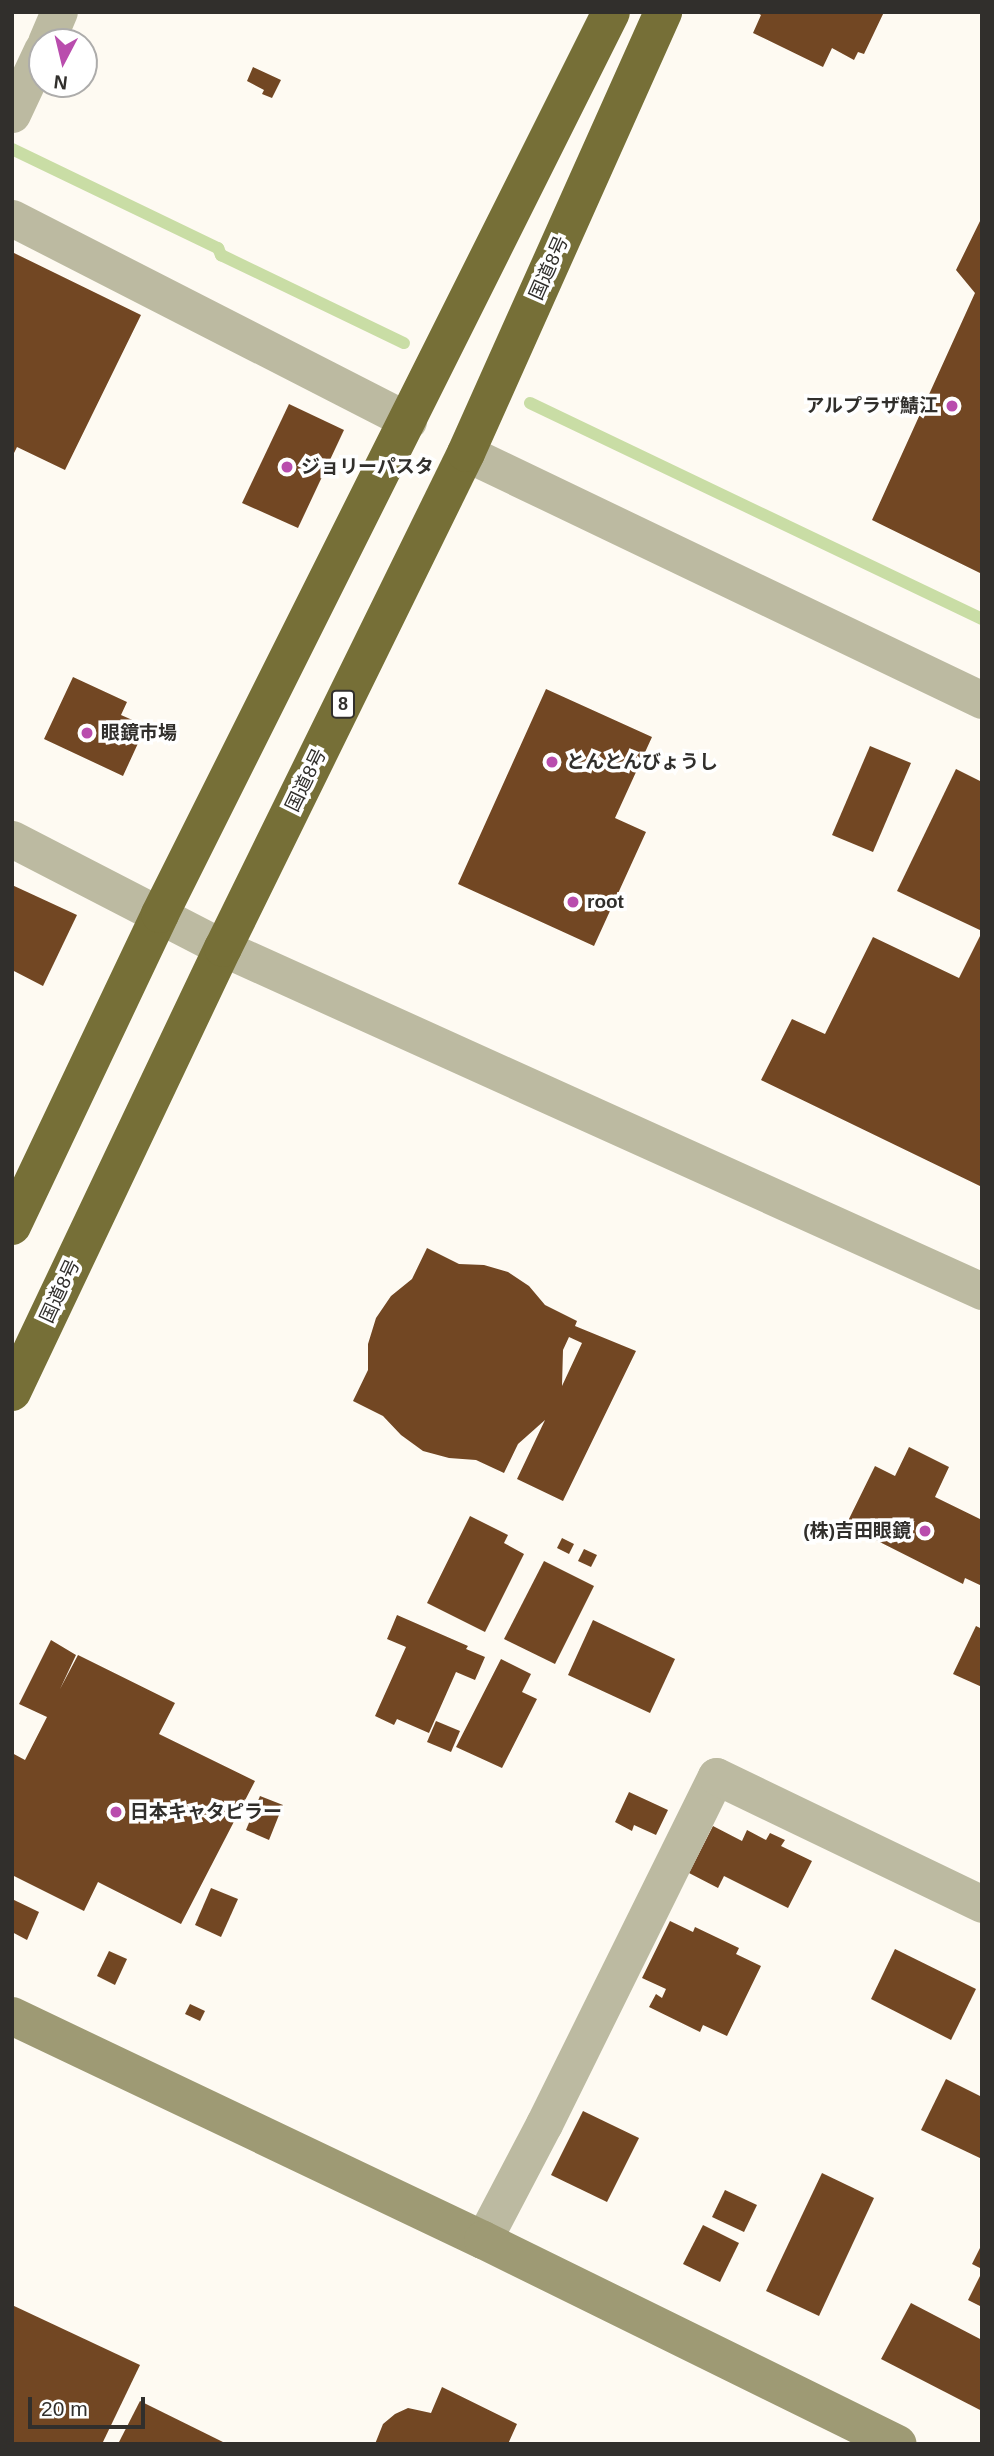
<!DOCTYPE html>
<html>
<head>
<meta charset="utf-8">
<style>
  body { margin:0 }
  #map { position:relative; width:994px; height:2456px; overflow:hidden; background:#fefaf2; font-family:Helvetica,"Noto Sans JP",sans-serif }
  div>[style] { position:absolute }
  .stream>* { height:12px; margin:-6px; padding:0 6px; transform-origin:6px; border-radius:6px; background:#c9dda5 }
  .building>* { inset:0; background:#724723 }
  .street>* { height:37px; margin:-18.5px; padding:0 18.5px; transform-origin:18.5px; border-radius:18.5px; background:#bcbaa1 }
  .secondary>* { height:38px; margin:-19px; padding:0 19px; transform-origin:19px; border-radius:19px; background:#9e9a74 }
  .highway>* { height:38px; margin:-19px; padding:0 19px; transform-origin:19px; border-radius:19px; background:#766f37 }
  .dots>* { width:19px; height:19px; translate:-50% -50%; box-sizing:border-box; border:4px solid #fff; border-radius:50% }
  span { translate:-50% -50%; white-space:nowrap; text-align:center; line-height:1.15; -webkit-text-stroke:7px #fff; paint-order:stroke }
  .shield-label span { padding:2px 5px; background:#fff; border:2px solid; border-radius:5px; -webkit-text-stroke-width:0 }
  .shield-label { font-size:18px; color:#312f2c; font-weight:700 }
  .street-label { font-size:19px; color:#312f2c }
  .poi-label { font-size:19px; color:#312f2c; font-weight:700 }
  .right { translate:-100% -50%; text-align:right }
  .left { translate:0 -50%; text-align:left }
  .frame { position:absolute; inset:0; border:14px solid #312f2c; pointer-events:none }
  .north { position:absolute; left:28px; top:28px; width:70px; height:70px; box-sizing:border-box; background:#fff; border:2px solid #adacab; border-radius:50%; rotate:187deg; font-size:19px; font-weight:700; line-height:28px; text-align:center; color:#312f2c }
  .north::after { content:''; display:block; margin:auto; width:24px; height:32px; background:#b94dad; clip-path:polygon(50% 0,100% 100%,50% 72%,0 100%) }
  .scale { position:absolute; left:28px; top:2397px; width:117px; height:32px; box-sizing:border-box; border:4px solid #312f2c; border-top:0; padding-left:9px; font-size:21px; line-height:24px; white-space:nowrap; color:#312f2c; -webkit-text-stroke:5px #fff; paint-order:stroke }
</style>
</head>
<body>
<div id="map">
  <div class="stream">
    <div style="left:12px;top:149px;width:229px;rotate:25.7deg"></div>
    <div style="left:218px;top:248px;width:8px;rotate:67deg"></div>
    <div style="left:221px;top:255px;width:203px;rotate:25.7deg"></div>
    <div style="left:530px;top:403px;width:501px;rotate:25.54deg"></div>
  </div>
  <div class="building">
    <div style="clip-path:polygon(756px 12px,884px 12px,864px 54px,858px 52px,854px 60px,832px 48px,823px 67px,753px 33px,761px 15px)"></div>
    <div style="clip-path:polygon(253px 67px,281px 80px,272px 98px,262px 94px,264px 90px,247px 81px)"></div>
    <div style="clip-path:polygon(982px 217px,982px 574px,872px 520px,975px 293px,956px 270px)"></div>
    <div style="clip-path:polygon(12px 252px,141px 315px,65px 470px,17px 447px,12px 457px)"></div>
    <div style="clip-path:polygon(289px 404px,344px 430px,298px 528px,242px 503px)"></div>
    <div style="clip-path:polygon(73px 677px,127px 702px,121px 715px,146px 726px,123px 776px,44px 739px)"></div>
    <div style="clip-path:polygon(546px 689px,652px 737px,615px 818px,646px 832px,594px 946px,458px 884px)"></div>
    <div style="clip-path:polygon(870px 746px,911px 763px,873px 852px,832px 835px)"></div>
    <div style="clip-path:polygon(956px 769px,982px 782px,982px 931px,897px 891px)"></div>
    <div style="clip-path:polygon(12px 885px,77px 915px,43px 986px,12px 970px)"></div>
    <div style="clip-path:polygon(982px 932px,982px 1187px,761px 1080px,792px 1019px,825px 1034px,873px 937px,959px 978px)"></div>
    <div style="clip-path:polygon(evenodd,427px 1248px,459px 1264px,484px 1265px,508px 1272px,529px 1286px,545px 1305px,577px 1321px,575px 1326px,636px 1351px,563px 1501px,517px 1479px,545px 1420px,518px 1444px,504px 1473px,476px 1460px,449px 1458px,423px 1451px,401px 1435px,383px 1416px,353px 1401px,368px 1370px,368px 1344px,376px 1318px,391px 1296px,412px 1279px,427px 1248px,569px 1337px,582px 1343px,562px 1386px,563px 1350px,569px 1337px)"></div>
    <div style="clip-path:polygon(909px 1447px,949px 1467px,935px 1497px,982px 1520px,982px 1586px,965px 1578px,963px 1584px,846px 1525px,875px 1466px,895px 1476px)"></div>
    <div style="clip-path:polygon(470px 1516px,508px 1535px,504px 1543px,524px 1554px,485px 1632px,427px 1603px)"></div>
    <div style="clip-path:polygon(562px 1538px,574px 1544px,569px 1554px,557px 1548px)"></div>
    <div style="clip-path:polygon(584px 1549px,597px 1555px,591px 1567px,578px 1561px)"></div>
    <div style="clip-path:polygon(544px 1561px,594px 1586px,555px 1664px,504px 1639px)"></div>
    <div style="clip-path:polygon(397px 1615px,468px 1646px,466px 1649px,485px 1657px,475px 1680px,456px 1672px,429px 1733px,397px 1719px,394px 1725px,375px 1716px,406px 1647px,387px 1639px)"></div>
    <div style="clip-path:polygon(593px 1620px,675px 1659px,650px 1713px,568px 1675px)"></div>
    <div style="clip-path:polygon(976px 1626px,982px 1629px,982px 1687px,953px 1674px)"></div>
    <div style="clip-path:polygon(51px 1640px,76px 1655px,60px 1689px,78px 1655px,175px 1703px,159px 1734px,255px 1781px,181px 1924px,98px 1882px,84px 1911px,12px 1875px,12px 1753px,25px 1760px,47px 1717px,19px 1704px)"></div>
    <div style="clip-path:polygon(501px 1659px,531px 1674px,522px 1692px,537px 1699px,502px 1768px,456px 1747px)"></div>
    <div style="clip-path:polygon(436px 1721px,460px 1731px,451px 1752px,427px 1742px)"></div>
    <div style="clip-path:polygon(629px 1792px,668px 1810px,656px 1835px,634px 1825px,632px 1831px,615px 1822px)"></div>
    <div style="clip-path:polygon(260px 1796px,283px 1805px,269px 1840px,246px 1830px)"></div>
    <div style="clip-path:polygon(713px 1826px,742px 1841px,747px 1830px,766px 1840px,770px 1833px,785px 1840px,781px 1846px,812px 1861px,788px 1908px,724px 1876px,718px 1888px,689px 1873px)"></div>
    <div style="clip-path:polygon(211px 1888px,238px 1899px,221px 1937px,195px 1925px)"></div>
    <div style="clip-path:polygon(12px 1899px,39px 1912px,27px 1940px,12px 1932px)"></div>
    <div style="clip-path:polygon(670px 1921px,693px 1932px,695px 1927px,739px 1948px,736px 1954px,761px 1966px,727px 2036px,703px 2025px,700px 2032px,649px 2007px,656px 1994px,662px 1998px,666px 1989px,642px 1978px)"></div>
    <div style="clip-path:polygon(895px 1949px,976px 1989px,951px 2040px,871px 1999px)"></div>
    <div style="clip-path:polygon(109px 1951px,127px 1959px,115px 1985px,97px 1976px)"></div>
    <div style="clip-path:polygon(190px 2004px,205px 2011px,200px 2021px,185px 2014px)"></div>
    <div style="clip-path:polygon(946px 2079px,982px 2097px,982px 2159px,921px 2130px)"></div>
    <div style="clip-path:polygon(583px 2111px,639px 2138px,607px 2202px,551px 2175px)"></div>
    <div style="clip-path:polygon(822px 2173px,874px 2198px,819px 2316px,766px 2291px)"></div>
    <div style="clip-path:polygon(725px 2190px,757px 2205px,744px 2232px,712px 2217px)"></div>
    <div style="clip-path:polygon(703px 2225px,739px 2243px,720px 2282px,683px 2264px)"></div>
    <div style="clip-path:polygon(982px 2244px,982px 2269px,972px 2264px)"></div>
    <div style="clip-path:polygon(982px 2272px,982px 2307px,968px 2300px)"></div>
    <div style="clip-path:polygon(911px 2303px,982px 2340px,982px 2411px,881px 2359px)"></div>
    <div style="clip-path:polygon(12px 2305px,140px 2365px,102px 2444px,12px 2444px)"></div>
    <div style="clip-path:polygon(442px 2387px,517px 2424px,508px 2444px,375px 2444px,383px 2424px,395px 2414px,408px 2408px,431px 2413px)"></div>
    <div style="clip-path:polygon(140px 2401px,227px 2444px,118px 2444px)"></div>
  </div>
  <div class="street">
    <div style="left:46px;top:42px;width:33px;rotate:-67deg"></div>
    <div style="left:12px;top:114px;width:71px;rotate:-64.9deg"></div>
    <div style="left:12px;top:218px;width:445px;rotate:27.1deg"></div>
    <div style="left:466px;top:453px;width:572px;rotate:25.58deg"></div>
    <div style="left:12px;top:839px;width:237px;rotate:27.3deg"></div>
    <div style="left:223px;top:948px;width:833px;rotate:24.32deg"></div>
    <div style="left:483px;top:2240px;width:131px;rotate:-62.3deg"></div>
    <div style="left:544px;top:2124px;width:388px;rotate:-63.7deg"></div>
    <div style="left:716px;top:1776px;width:295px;rotate:25.7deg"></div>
  </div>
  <div class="secondary">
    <div style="left:12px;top:2016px;width:522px;rotate:25.44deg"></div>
    <div style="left:483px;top:2240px;width:462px;rotate:26.2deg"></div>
  </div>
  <div class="highway">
    <div style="left:12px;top:1226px;width:345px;rotate:-64.6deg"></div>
    <div style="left:160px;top:914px;width:1008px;rotate:-63.43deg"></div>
    <div style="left:12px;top:1392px;width:492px;rotate:-64.6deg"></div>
    <div style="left:223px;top:948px;width:551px;rotate:-63.85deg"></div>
    <div style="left:466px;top:453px;width:483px;rotate:-65.9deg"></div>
  </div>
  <div class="dots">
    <div style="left:952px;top:406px;background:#b94dad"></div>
    <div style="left:287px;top:467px;background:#b94dad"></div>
    <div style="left:87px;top:733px;background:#b94dad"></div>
    <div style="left:552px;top:762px;background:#b94dad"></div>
    <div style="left:573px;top:902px;background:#b94dad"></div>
    <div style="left:925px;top:1531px;background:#b94dad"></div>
    <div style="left:116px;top:1812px;background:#b94dad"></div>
  </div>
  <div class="shield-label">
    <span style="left:343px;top:704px">8</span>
  </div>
  <div class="street-label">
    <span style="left:549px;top:268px;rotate:-66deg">国道8号</span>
    <span style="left:306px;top:780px;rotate:-64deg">国道8号</span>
    <span style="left:60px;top:1291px;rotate:-65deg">国道8号</span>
  </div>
  <div class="poi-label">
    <span class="right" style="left:938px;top:406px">アルプラザ鯖江</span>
    <span class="left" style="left:301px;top:467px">ジョリーパスタ</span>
    <span class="left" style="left:101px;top:733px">眼鏡市場</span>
    <span class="left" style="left:566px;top:762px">とんとんびょうし</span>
    <span class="left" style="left:587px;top:902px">root</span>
    <span class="right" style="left:911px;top:1531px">(株)吉田眼鏡</span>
    <span class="left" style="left:130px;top:1812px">日本キャタピラー</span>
  </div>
  <div class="frame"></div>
  <div class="north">N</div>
  <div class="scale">20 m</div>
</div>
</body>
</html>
